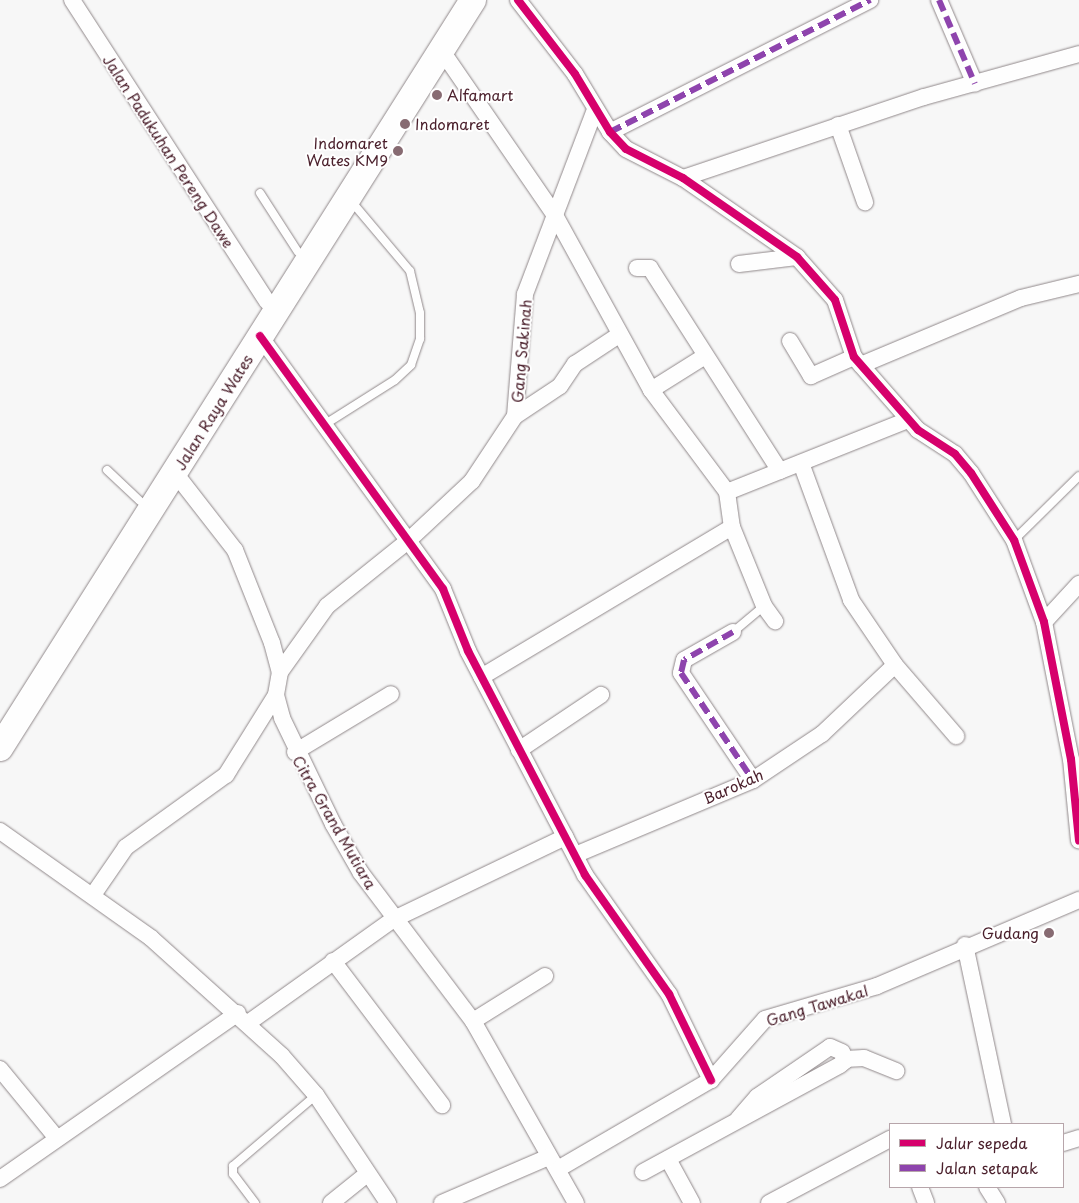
<!DOCTYPE html>
<html>
<head>
<meta charset="utf-8">
<style>
  body { margin:0 }
  #map { position:relative; width:1079px; height:1203px; overflow:hidden; background:#f7f7f7; font-family:"Playpen Sans",sans-serif }
  div>[style] { position:absolute }
  .roads { filter:drop-shadow(0 0 1px #90888a) drop-shadow(0 0 1px #90888a) }
  .service>* { height:8px; margin:-4px; padding:0 4px; transform-origin:4px; border-radius:4px; background:#fefefe }
  .minor>* { height:16px; margin:-8px; padding:0 8px; transform-origin:8px; border-radius:8px; background:#fefefe }
  .trunk>* { height:26px; margin:-13px; padding:0 13px; transform-origin:13px; border-radius:13px; background:#fefefe }
  .quiet>* { height:6px; margin-top:-3px; transform-origin:0; background:repeating-linear-gradient(90deg,#8e44ad 0 12px,transparent 0 18px) }
  .cycleway>* { height:8px; margin:-4px; padding:0 4px; transform-origin:4px; border-radius:4px; background:#d6006c }
  .dots>* { width:14px; height:14px; translate:-50% -50%; box-sizing:border-box; border:2px solid #fff; border-radius:50% }
  span { translate:-50% -50%; white-space:nowrap; text-align:center; line-height:1.15; -webkit-text-stroke:4px #fff; paint-order:stroke }
  .poi-label { font-size:15px; color:#4a1f2b }
  .left { translate:0 -50%; text-align:left }
  .right { translate:-100% -50%; text-align:right }
  .street-label { font-size:15px; color:#4a1f2b }
  .legend { position:absolute; left:889px; top:1123px; width:175px; height:65px; box-sizing:border-box; background:#fff; border:1px solid #b7a5aa; margin:0; padding:6px 9px; list-style:none; font-size:15px; color:#4a1f2b }
  .legend li { display:flex; align-items:center; gap:10px; height:25px }
  .legend b { width:25px; border:1px solid #b7a5aa }
</style>
</head>
<body>
<div id="map">
  <div class="roads">
    <div class="service">
      <div style="left:260px;top:193px;width:70px;rotate:57.2deg"></div>
      <div style="left:327px;top:423px;width:80px;rotate:-32.3deg"></div>
      <div style="left:395px;top:380px;width:22px;rotate:-43deg"></div>
      <div style="left:411px;top:365px;width:28px;rotate:-71deg"></div>
      <div style="left:420px;top:339px;width:26px;rotate:-90deg"></div>
      <div style="left:420px;top:313px;width:43px;rotate:-103.4deg"></div>
      <div style="left:410px;top:271px;width:92px;rotate:-130.1deg"></div>
      <div style="left:107px;top:470px;width:45px;rotate:43.2deg"></div>
      <div style="left:1014px;top:540px;width:91px;rotate:-44.6deg"></div>
      <div style="left:733px;top:632px;width:40px;rotate:-40deg"></div>
      <div style="left:255px;top:1203px;width:36px;rotate:-127deg"></div>
      <div style="left:233px;top:1174px;width:8px;rotate:-90deg"></div>
      <div style="left:233px;top:1166px;width:109px;rotate:-40.5deg"></div>
    </div>
    <div class="minor">
      <div style="left:72px;top:0;width:359px;rotate:57.1deg"></div>
      <div style="left:518px;top:0;width:93px;rotate:52.4deg"></div>
      <div style="left:575px;top:74px;width:68px;rotate:58.9deg"></div>
      <div style="left:610px;top:132px;width:23px;rotate:47deg"></div>
      <div style="left:626px;top:149px;width:64px;rotate:27deg"></div>
      <div style="left:683px;top:178px;width:139px;rotate:34.7deg"></div>
      <div style="left:797px;top:257px;width:57px;rotate:48.5deg"></div>
      <div style="left:835px;top:300px;width:60px;rotate:71.6deg"></div>
      <div style="left:854px;top:357px;width:97px;rotate:48.8deg"></div>
      <div style="left:918px;top:430px;width:44px;rotate:33deg"></div>
      <div style="left:955px;top:454px;width:25px;rotate:50deg"></div>
      <div style="left:971px;top:473px;width:80px;rotate:57.3deg"></div>
      <div style="left:1014px;top:540px;width:87px;rotate:69.9deg"></div>
      <div style="left:1044px;top:622px;width:140px;rotate:78.9deg"></div>
      <div style="left:1071px;top:759px;width:82px;rotate:84.4deg"></div>
      <div style="left:939px;top:0;width:91px;rotate:66.8deg"></div>
      <div style="left:442px;top:51px;width:201px;rotate:55.5deg"></div>
      <div style="left:556px;top:217px;width:197px;rotate:61.2deg"></div>
      <div style="left:651px;top:390px;width:127px;rotate:53.3deg"></div>
      <div style="left:727px;top:492px;width:35px;rotate:82deg"></div>
      <div style="left:732px;top:527px;width:292px;rotate:149.1deg"></div>
      <div style="left:838px;top:125px;width:82px;rotate:70.7deg"></div>
      <div style="left:610px;top:132px;width:292px;rotate:-26.9deg"></div>
      <div style="left:683px;top:178px;width:254px;rotate:-18.6deg"></div>
      <div style="left:924px;top:97px;width:161px;rotate:-15.5deg"></div>
      <div style="left:739px;top:264px;width:58px;rotate:-6.9deg"></div>
      <div style="left:637px;top:268px;width:13px"></div>
      <div style="left:650px;top:268px;width:241px;rotate:57.4deg"></div>
      <div style="left:260px;top:336px;width:312px;rotate:54.1deg"></div>
      <div style="left:443px;top:589px;width:67px;rotate:68deg"></div>
      <div style="left:468px;top:651px;width:253px;rotate:62.4deg"></div>
      <div style="left:585px;top:875px;width:146px;rotate:54.8deg"></div>
      <div style="left:669px;top:994px;width:96px;rotate:64deg"></div>
      <div style="left:790px;top:341px;width:41px;rotate:59deg"></div>
      <div style="left:811px;top:376px;width:47px;rotate:-23.8deg"></div>
      <div style="left:861px;top:365px;width:173px;rotate:-22.7deg"></div>
      <div style="left:1021px;top:298px;width:60px;rotate:-13.6deg"></div>
      <div style="left:651px;top:390px;width:64px;rotate:-32.2deg"></div>
      <div style="left:515px;top:416px;width:54px;rotate:-33.7deg"></div>
      <div style="left:560px;top:386px;width:27px;rotate:-56deg"></div>
      <div style="left:575px;top:364px;width:53px;rotate:-33.4deg"></div>
      <div style="left:801px;top:463px;width:146px;rotate:69.9deg"></div>
      <div style="left:851px;top:600px;width:78px;rotate:55.9deg"></div>
      <div style="left:895px;top:665px;width:94px;rotate:49.3deg"></div>
      <div style="left:175px;top:473px;width:98px;rotate:52.1deg"></div>
      <div style="left:235px;top:550px;width:100px;rotate:68.3deg"></div>
      <div style="left:272px;top:643px;width:30px;rotate:75deg"></div>
      <div style="left:280px;top:672px;width:23px;rotate:100deg"></div>
      <div style="left:276px;top:695px;width:24px;rotate:75deg"></div>
      <div style="left:282px;top:718px;width:118px;rotate:64.3deg"></div>
      <div style="left:333px;top:824px;width:56px;rotate:60.3deg"></div>
      <div style="left:361px;top:873px;width:186px;rotate:52.9deg"></div>
      <div style="left:473px;top:1021px;width:209px;rotate:60.5deg"></div>
      <div style="left:727px;top:492px;width:195px;rotate:-21.7deg"></div>
      <div style="left:732px;top:527px;width:85px;rotate:67.9deg"></div>
      <div style="left:764px;top:606px;width:19px;rotate:54deg"></div>
      <div style="left:1044px;top:622px;width:52px;rotate:-47.4deg"></div>
      <div style="left:733px;top:632px;width:56px;rotate:150.3deg"></div>
      <div style="left:684px;top:660px;width:13px;rotate:103deg"></div>
      <div style="left:681px;top:673px;width:129px;rotate:56.1deg"></div>
      <div style="left:280px;top:672px;width:81px;rotate:-54.5deg"></div>
      <div style="left:327px;top:606px;width:105px;rotate:-38.8deg"></div>
      <div style="left:409px;top:540px;width:86px;rotate:-43.1deg"></div>
      <div style="left:472px;top:481px;width:78px;rotate:-56.5deg"></div>
      <div style="left:515px;top:416px;width:122px;rotate:-85.3deg"></div>
      <div style="left:525px;top:294px;width:197px;rotate:-69.2deg"></div>
      <div style="left:519px;top:750px;width:99px;rotate:-33.9deg"></div>
      <div style="left:295px;top:752px;width:112px;rotate:-31.1deg"></div>
      <div style="left:0;top:831px;width:185px;rotate:35.3deg"></div>
      <div style="left:151px;top:938px;width:176px;rotate:42deg"></div>
      <div style="left:282px;top:1056px;width:52px;rotate:48.9deg"></div>
      <div style="left:316px;top:1095px;width:130px;rotate:56.3deg"></div>
      <div style="left:575px;top:855px;width:193px;rotate:-22.8deg"></div>
      <div style="left:753px;top:780px;width:83px;rotate:-33.7deg"></div>
      <div style="left:822px;top:734px;width:100px;rotate:-43.4deg"></div>
      <div style="left:93px;top:895px;width:58px;rotate:-55.5deg"></div>
      <div style="left:126px;top:847px;width:123px;rotate:-35.8deg"></div>
      <div style="left:226px;top:775px;width:94px;rotate:-58deg"></div>
      <div style="left:965px;top:945px;width:183px;rotate:78deg"></div>
      <div style="left:333px;top:961px;width:181px;rotate:52.9deg"></div>
      <div style="left:473px;top:1021px;width:85px;rotate:-32deg"></div>
      <div style="left:248px;top:1023px;width:179px;rotate:-35.5deg"></div>
      <div style="left:394px;top:919px;width:190px;rotate:-25.6deg"></div>
      <div style="left:845px;top:1059px;width:19px;rotate:-3deg"></div>
      <div style="left:864px;top:1058px;width:35px;rotate:22deg"></div>
      <div style="left:0;top:1069px;width:87px;rotate:50.6deg"></div>
      <div style="left:1063px;top:1143px;width:17px;rotate:-17deg"></div>
      <div style="left:668px;top:1159px;width:50px;rotate:61.4deg"></div>
      <div style="left:558px;top:1169px;width:177px;rotate:-30.2deg"></div>
      <div style="left:711px;top:1080px;width:81px;rotate:-48.5deg"></div>
      <div style="left:765px;top:1019px;width:117px;rotate:-16.4deg"></div>
      <div style="left:877px;top:986px;width:220px;rotate:-23.1deg"></div>
      <div style="left:643px;top:1172px;width:224px;rotate:-28.5deg"></div>
      <div style="left:840px;top:1065px;width:6px;rotate:-39deg"></div>
      <div style="left:845px;top:1061px;width:9px;rotate:-108deg"></div>
      <div style="left:842px;top:1052px;width:13px;rotate:-157deg"></div>
      <div style="left:830px;top:1047px;width:88px;rotate:145.6deg"></div>
      <div style="left:757px;top:1097px;width:29px;rotate:131deg"></div>
      <div style="left:0;top:1179px;width:290px;rotate:-34.9deg"></div>
      <div style="left:920px;top:1187px;width:17px;rotate:69deg"></div>
      <div style="left:987px;top:1187px;width:19px;rotate:58deg"></div>
      <div style="left:331px;top:1203px;width:45px;rotate:-38.7deg"></div>
      <div style="left:442px;top:1203px;width:116px;rotate:-23.3deg"></div>
      <div style="left:769px;top:1203px;width:137px;rotate:-27.9deg"></div>
    </div>
    <div class="trunk">
      <div style="left:0;top:748px;width:885px;rotate:-57.69deg"></div>
    </div>
  </div>
  <div class="quiet">
    <div style="left:939px;top:0;width:91px;rotate:66.8deg"></div>
    <div style="left:610px;top:132px;width:292px;rotate:-26.9deg"></div>
    <div style="left:733px;top:632px;width:56px;rotate:150.3deg"></div>
    <div style="left:684px;top:660px;width:13px;rotate:103deg"></div>
    <div style="left:681px;top:673px;width:129px;rotate:56.1deg"></div>
  </div>
  <div class="cycleway">
    <div style="left:518px;top:0;width:93px;rotate:52.4deg"></div>
    <div style="left:575px;top:74px;width:68px;rotate:58.9deg"></div>
    <div style="left:610px;top:132px;width:23px;rotate:47deg"></div>
    <div style="left:626px;top:149px;width:64px;rotate:27deg"></div>
    <div style="left:683px;top:178px;width:139px;rotate:34.7deg"></div>
    <div style="left:797px;top:257px;width:57px;rotate:48.5deg"></div>
    <div style="left:835px;top:300px;width:60px;rotate:71.6deg"></div>
    <div style="left:854px;top:357px;width:97px;rotate:48.8deg"></div>
    <div style="left:918px;top:430px;width:44px;rotate:33deg"></div>
    <div style="left:955px;top:454px;width:25px;rotate:50deg"></div>
    <div style="left:971px;top:473px;width:80px;rotate:57.3deg"></div>
    <div style="left:1014px;top:540px;width:87px;rotate:69.9deg"></div>
    <div style="left:1044px;top:622px;width:140px;rotate:78.9deg"></div>
    <div style="left:1071px;top:759px;width:82px;rotate:84.4deg"></div>
    <div style="left:260px;top:336px;width:312px;rotate:54.1deg"></div>
    <div style="left:443px;top:589px;width:67px;rotate:68deg"></div>
    <div style="left:468px;top:651px;width:253px;rotate:62.4deg"></div>
    <div style="left:585px;top:875px;width:146px;rotate:54.8deg"></div>
    <div style="left:669px;top:994px;width:96px;rotate:64deg"></div>
  </div>
  <div class="dots">
    <div style="left:437px;top:95px;background:#876b72"></div>
    <div style="left:405px;top:124px;background:#876b72"></div>
    <div style="left:398px;top:151px;background:#876b72"></div>
    <div style="left:1049px;top:933px;background:#876b72"></div>
  </div>
  <div class="poi-label">
    <span class="left" style="left:447px;top:95px">Alfamart</span>
    <span class="left" style="left:415px;top:124px">Indomaret</span>
    <span class="right" style="left:388px;top:151px">Indomaret<br>Wates KM9</span>
    <span class="right" style="left:1039px;top:933px">Gudang</span>
  </div>
  <div class="street-label">
    <span style="left:169px;top:151px;rotate:57deg">Jalan Padukuhan Pereng Dawe</span>
    <span style="left:521px;top:351px;rotate:-85deg">Gang Sakinah</span>
    <span style="left:213px;top:412px;rotate:-58deg">Jalan Raya Wates</span>
    <span style="left:733px;top:786px;rotate:-24deg">Barokah</span>
    <span style="left:335px;top:822px;rotate:60deg">Citra Grand Mutiara</span>
    <span style="left:817px;top:1005px;rotate:-17deg">Gang Tawakal</span>
  </div>
  <ul class="legend">
  <li><b style="height:6px;background:#d6006c"></b>Jalur sepeda</li>
  <li><b style="height:6px;background:#8e44ad"></b>Jalan setapak</li>
  </ul>
</div>
</body>
</html>
